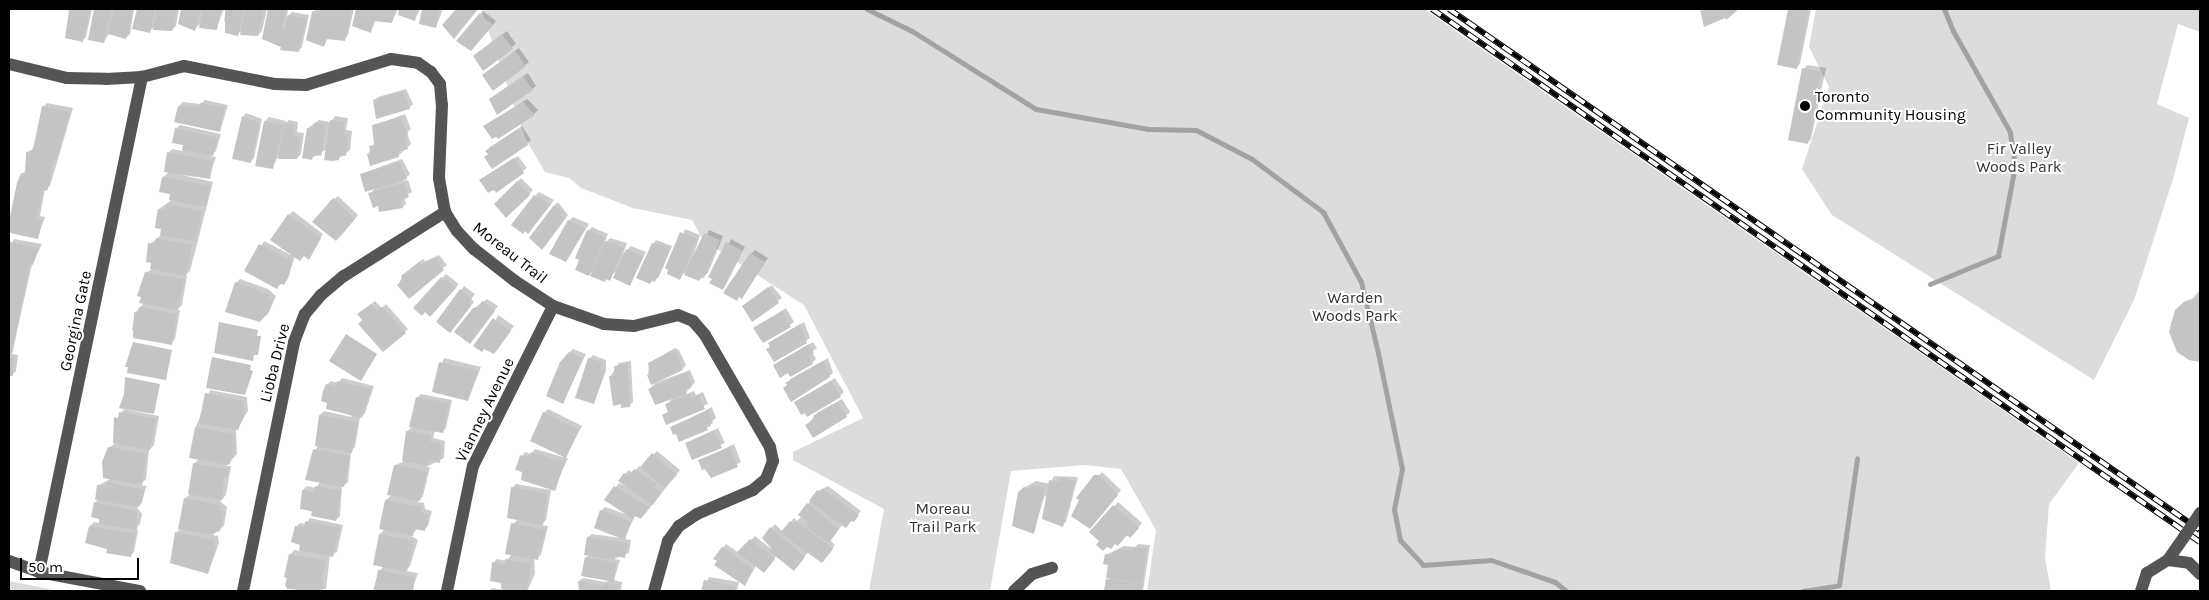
<!DOCTYPE html>
<html>
<head>
<meta charset="utf-8">
<style>
  body { margin:0 }
  #map { position:relative; width:2209px; height:600px; overflow:hidden; background:#fff; font-family:Karla,sans-serif }
  div>[style] { position:absolute }
  .green>* { inset:0; background:#dcdcdc }
  .shadow>* { inset:0; background:#0003 }
  .stream>* { height:5px; margin:-2.5px; padding:0 2.5px; transform-origin:2.5px; border-radius:2.5px; background:#a3a3a3 }
  .building>* { inset:0; background:#c4c4c4 }
  .minor>* { height:12px; margin:-6px; padding:0 6px; transform-origin:6px; border-radius:6px; background:#555 }
  .rail>* { height:5.5px; margin-top:-2.75px; transform-origin:0; background:repeating-linear-gradient(90deg,#fff 0 11px,#000 0 22px); box-sizing:border-box; border-block:1px solid #000 }
  .minor-bridge>* { height:12px; margin:-6px; padding:0 6px; transform-origin:6px; border-radius:6px; background:#555 }
  .dots>* { width:14px; height:14px; translate:-50% -50%; box-sizing:border-box; border:2px solid #fff; border-radius:50% }
  span { translate:-50% -50%; white-space:nowrap; text-align:center; line-height:1.15; -webkit-text-stroke:4px #fff; paint-order:stroke }
  .poi-label { font-size:16px; color:#000 }
  .left { translate:0 -50%; text-align:left }
  .park-label { font-size:16px; color:#333 }
  .street-label { font-size:16px; color:#000 }
  .frame { position:absolute; inset:0; border:10px solid #000; pointer-events:none }
  .scale { position:absolute; left:20px; top:558px; width:119px; height:22px; box-sizing:border-box; border:2px solid #000; border-top:0; padding-left:6px; font-size:15px; line-height:18px; white-space:nowrap; color:#000; -webkit-text-stroke:4px #fff; paint-order:stroke }
</style>
</head>
<body>
<div id="map">
  <div class="green">
    <div style="clip-path:polygon(481px 9px,1424px 9px,2079px 463px,2049px 504px,2045px 558px,2051px 591px,1147px 591px,1156px 530px,1121px 469px,1085px 465px,1011px 471px,990px 591px,869px 591px,884px 509px,793px 460px,793px 452px,863px 418px,804px 305px,703px 240px,692px 220px,633px 208px,581px 188px,569px 178px,545px 172px,525px 138px)"></div>
    <div style="clip-path:polygon(1816px 9px,2200px 9px,2200px 32px,2178px 24px,2157px 104px,2189px 118px,2173px 179px,2134px 300px,2094px 380px,1832px 215px,1802px 169px,1829px 87px,1809px 47px)"></div>
    <div style="clip-path:polygon(9px 581px,59px 591px,9px 591px)"></div>
  </div>
  <div class="shadow">
    <div style="clip-path:polygon(66px 9px,92px 9px,86px 37px,82px 41px,71px 11px)"></div>
    <div style="clip-path:polygon(95px 9px,134px 9px,130px 34px,126px 38px,109px 33px,104px 42px,89px 37px)"></div>
    <div style="clip-path:polygon(138px 9px,179px 9px,176px 26px,172px 30px,155px 26px,149px 32px,134px 28px)"></div>
    <div style="clip-path:polygon(183px 9px,224px 9px,216px 29px,202px 22px,196px 28px,179px 23px)"></div>
    <div style="clip-path:polygon(226px 9px,267px 9px,262px 31px,258px 35px,242px 30px,238px 34px,224px 21px)"></div>
    <div style="clip-path:polygon(269px 9px,288px 9px,287px 17px,292px 12px,309px 15px,302px 47px,298px 51px,281px 49px,282px 46px,263px 39px)"></div>
    <div style="clip-path:polygon(316px 9px,354px 9px,348px 35px,345px 39px,328px 38px,324px 46px,313px 12px)"></div>
    <div style="clip-path:polygon(358px 9px,398px 9px,392px 22px,376px 20px,371px 31px,354px 25px)"></div>
    <div style="clip-path:polygon(401px 9px,420px 9px,415px 19px,399px 15px)"></div>
    <div style="clip-path:polygon(423px 9px,443px 9px,436px 27px,420px 23px)"></div>
    <div style="clip-path:polygon(1789px 9px,1811px 9px,1800px 64px,1796px 68px,1778px 64px)"></div>
    <div style="clip-path:polygon(483px 11px,496px 21px,475px 46px,479px 14px)"></div>
    <div style="clip-path:polygon(507px 31px,516px 44px,483px 69px,479px 52px)"></div>
    <div style="clip-path:polygon(519px 48px,529px 62px,525px 65px,487px 72px)"></div>
    <div style="clip-path:polygon(1807px 65px,1826px 68px,1811px 139px,1807px 143px,1804px 69px)"></div>
    <div style="clip-path:polygon(528px 73px,536px 86px,532px 89px,490px 99px)"></div>
    <div style="clip-path:polygon(406px 89px,413px 104px,409px 108px,377px 118px,375px 100px,378px 97px)"></div>
    <div style="clip-path:polygon(527px 99px,538px 110px,534px 114px,485px 126px)"></div>
    <div style="clip-path:polygon(205px 100px,228px 105px,220px 131px,179px 106px,183px 102px,201px 104px)"></div>
    <div style="clip-path:polygon(47px 103px,73px 108px,50px 186px,45px 189px,40px 216px,45px 217px,38px 237px,22px 174px,26px 170px,27px 152px,34px 149px,43px 107px)"></div>
    <div style="clip-path:polygon(246px 113px,262px 119px,254px 158px,250px 162px,243px 117px)"></div>
    <div style="clip-path:polygon(405px 114px,411px 129px,407px 133px,411px 144px,398px 156px,368px 154px,375px 142px,373px 126px)"></div>
    <div style="clip-path:polygon(335px 116px,348px 118px,346px 130px,352px 131px,350px 150px,338px 159px,327px 149px,312px 158px,308px 128px,319px 120px,331px 122px)"></div>
    <div style="clip-path:polygon(269px 117px,286px 121px,285px 124px,289px 120px,298px 122px,297px 132px,304px 133px,301px 154px,297px 158px,278px 157px,272px 168px,257px 165px,265px 121px)"></div>
    <div style="clip-path:polygon(180px 125px,221px 134px,216px 151px,210px 156px,216px 157px,209px 177px,170px 172px,213px 182px,190px 271px,185px 275px,187px 276px,182px 305px,177px 310px,180px 310px,175px 339px,171px 343px,132px 330px,135px 313px,145px 302px,146px 273px,152px 269px,150px 244px,161px 235px,163px 228px,156px 227px,159px 209px,173px 199px,172px 193px,161px 191px,163px 177px,169px 172px,168px 153px,172px 149px,183px 151px,185px 144px,176px 129px)"></div>
    <div style="clip-path:polygon(522px 126px,531px 140px,527px 144px,489px 154px,487px 151px,490px 147px)"></div>
    <div style="clip-path:polygon(518px 156px,527px 168px,500px 189px,488px 192px,485px 177px)"></div>
    <div style="clip-path:polygon(402px 159px,410px 174px,403px 181px,408px 180px,412px 192px,404px 197px,406px 204px,402px 207px,378px 205px,370px 194px,376px 187px,361px 174px)"></div>
    <div style="clip-path:polygon(521px 178px,533px 190px,506px 217px,495px 204px)"></div>
    <div style="clip-path:polygon(539px 192px,554px 200px,532px 228px,535px 196px)"></div>
    <div style="clip-path:polygon(338px 196px,358px 215px,340px 237px,333px 238px,334px 199px)"></div>
    <div style="clip-path:polygon(558px 202px,568px 215px,546px 244px,555px 205px)"></div>
    <div style="clip-path:polygon(293px 211px,323px 234px,309px 258px,304px 255px,295px 256px,287px 280px,277px 287px,246px 271px,264px 241px,291px 255px,289px 215px)"></div>
    <div style="clip-path:polygon(573px 217px,589px 224px,566px 260px,569px 221px)"></div>
    <div style="clip-path:polygon(592px 227px,608px 234px,604px 244px,610px 238px,627px 243px,623px 254px,631px 246px,646px 252px,630px 285px,617px 271px,604px 281px,594px 269px,589px 275px,588px 231px)"></div>
    <div style="clip-path:polygon(685px 229px,700px 235px,691px 264px,709px 230px,723px 236px,708px 273px,699px 280px,684px 273px,680px 278px,670px 269px)"></div>
    <div style="clip-path:polygon(14px 239px,42px 244px,32px 264px,12px 354px,18px 355px,16px 371px,12px 375px,9px 374px,9px 249px)"></div>
    <div style="clip-path:polygon(731px 239px,745px 247px,722px 288px,713px 278px)"></div>
    <div style="clip-path:polygon(656px 240px,672px 246px,659px 277px,650px 283px,653px 244px)"></div>
    <div style="clip-path:polygon(755px 250px,768px 258px,742px 297px,751px 254px)"></div>
    <div style="clip-path:polygon(439px 255px,447px 265px,409px 297px,399px 284px,402px 276px,423px 259px,426px 261px)"></div>
    <div style="clip-path:polygon(446px 274px,459px 284px,434px 312px,442px 278px)"></div>
    <div style="clip-path:polygon(240px 279px,268px 289px,276px 296px,268px 314px,260px 321px,236px 283px)"></div>
    <div style="clip-path:polygon(772px 285px,782px 298px,752px 321px,747px 303px)"></div>
    <div style="clip-path:polygon(464px 286px,475px 294px,471px 299px,474px 302px,454px 327px,461px 290px)"></div>
    <div style="clip-path:polygon(2200px 290px,2200px 361px,2182px 354px,2172px 339px,2171px 322px)"></div>
    <div style="clip-path:polygon(487px 299px,498px 306px,473px 338px,474px 308px)"></div>
    <div style="clip-path:polygon(375px 301px,382px 308px,386px 304px,408px 329px,405px 332px,364px 319px,363px 311px)"></div>
    <div style="clip-path:polygon(786px 308px,794px 322px,764px 342px,754px 328px)"></div>
    <div style="clip-path:polygon(498px 315px,514px 326px,498px 348px,484px 348px)"></div>
    <div style="clip-path:polygon(804px 322px,810px 338px,775px 361px,769px 344px)"></div>
    <div style="clip-path:polygon(813px 342px,817px 348px,812px 352px,816px 359px,812px 363px,788px 371px,774px 365px)"></div>
    <div style="clip-path:polygon(675px 348px,679px 350px,686px 365px,682px 369px,648px 376px,649px 363px)"></div>
    <div style="clip-path:polygon(573px 349px,586px 354px,563px 402px,570px 352px)"></div>
    <div style="clip-path:polygon(593px 355px,606px 360px,606px 371px,593px 403px,589px 359px)"></div>
    <div style="clip-path:polygon(444px 358px,481px 367px,468px 400px,433px 391px)"></div>
    <div style="clip-path:polygon(828px 358px,833px 373px,829px 376px,788px 385px,790px 379px)"></div>
    <div style="clip-path:polygon(631px 361px,633px 402px,629px 406px,610px 377px,619px 363px)"></div>
    <div style="clip-path:polygon(690px 370px,695px 382px,684px 395px,694px 391px,696px 395px,703px 392px,708px 404px,667px 423px,663px 415px,669px 411px,666px 405px,674px 397px,650px 389px,655px 383px)"></div>
    <div style="clip-path:polygon(342px 378px,374px 386px,365px 413px,360px 418px,355px 447px,351px 452px,348px 482px,342px 487px,340px 516px,336px 520px,301px 508px,303px 490px,307px 486px,316px 488px,321px 481px,315px 450px,319px 445px,316px 445px,320px 415px,324px 411px,352px 417px,327px 385px,331px 381px,338px 383px)"></div>
    <div style="clip-path:polygon(835px 378px,844px 392px,840px 396px,795px 402px)"></div>
    <div style="clip-path:polygon(210px 390px,247px 397px,248px 411px,236px 430px,237px 454px,226px 466px,231px 466px,226px 495px,220px 501px,227px 507px,224px 526px,213px 535px,218px 536px,219px 543px,208px 573px,176px 533px,181px 528px,185px 499px,191px 493px,194px 464px,200px 458px,196px 427px)"></div>
    <div style="clip-path:polygon(421px 394px,452px 400px,446px 428px,442px 432px,435px 430px,433px 438px,445px 441px,444px 458px,426px 467px,430px 467px,423px 496px,418px 502px,424px 503px,425px 509px,432px 511px,428px 526px,424px 530px,417px 529px,411px 536px,418px 540px,410px 566px,405px 571px,418px 573px,412px 591px,373px 591px,379px 571px,384px 566px,380px 534px,385px 529px,386px 500px,392px 495px,389px 494px,395px 465px,403px 462px,407px 432px,413px 426px,417px 398px)"></div>
    <div style="clip-path:polygon(842px 399px,850px 412px,846px 416px,807px 425px,818px 412px)"></div>
    <div style="clip-path:polygon(712px 407px,716px 418px,710px 423px,711px 426px,680px 440px,672px 428px)"></div>
    <div style="clip-path:polygon(124px 409px,159px 416px,154px 445px,149px 450px,146px 479px,140px 485px,147px 486px,137px 507px,142px 514px,140px 524px,135px 530px,138px 530px,134px 552px,130px 556px,87px 542px,90px 526px,94px 522px,100px 523px,95px 503px,99px 499px,99px 485px,112px 478px,109px 448px,114px 444px,114px 425px)"></div>
    <div style="clip-path:polygon(548px 409px,582px 426px,565px 458px,568px 458px,554px 489px,523px 471px,522px 456px,525px 452px,531px 454px,535px 449px,563px 457px,544px 413px)"></div>
    <div style="clip-path:polygon(718px 428px,725px 443px,692px 458px,686px 443px)"></div>
    <div style="clip-path:polygon(734px 444px,741px 462px,712px 477px,699px 461px)"></div>
    <div style="clip-path:polygon(657px 451px,680px 470px,645px 514px,641px 518px,636px 514px,634px 518px,624px 539px,631px 540px,629px 553px,614px 559px,620px 560px,614px 580px,622px 582px,621px 591px,579px 591px,579px 581px,583px 578px,606px 582px,609px 580px,586px 558px,590px 554px,588px 537px,592px 534px,621px 538px,601px 511px,605px 507px,628px 515px,606px 500px,619px 483px,625px 486px,625px 474px,629px 470px,633px 473px,639px 466px,641px 468px)"></div>
    <div style="clip-path:polygon(1102px 472px,1121px 490px,1093px 524px,1078px 498px)"></div>
    <div style="clip-path:polygon(1054px 476px,1078px 477px,1066px 522px,1062px 525px,1045px 495px,1033px 533px,1024px 488px,1036px 481px,1050px 484px)"></div>
    <div style="clip-path:polygon(516px 484px,551px 490px,546px 520px,541px 525px,548px 526px,541px 555px,534px 558px,535px 574px,527px 591px,489px 591px,492px 588px,503px 590px,493px 563px,497px 559px,506px 561px,512px 554px,513px 524px,518px 519px,512px 488px)"></div>
    <div style="clip-path:polygon(828px 486px,861px 511px,846px 526px,843px 524px,830px 540px,835px 545px,825px 558px,808px 552px,798px 565px,777px 555px,767px 568px,756px 566px,745px 585px,723px 548px,726px 544px,739px 553px,755px 536px,775px 552px,771px 528px,775px 524px,783px 532px,794px 518px,797px 521px,802px 516px,800px 514px,818px 491px)"></div>
    <div style="clip-path:polygon(1118px 502px,1142px 523px,1134px 533px,1107px 545px,1091px 532px)"></div>
    <div style="clip-path:polygon(310px 518px,343px 525px,337px 552px,330px 555px,326px 589px,296px 591px,296px 588px,286px 584px,291px 554px,294px 550px,300px 551px,301px 544px,296px 527px,300px 523px,306px 524px)"></div>
    <div style="clip-path:polygon(1138px 544px,1150px 545px,1143px 591px,1103px 591px,1110px 577px,1106px 555px,1124px 546px,1135px 547px)"></div>
    <div style="clip-path:polygon(709px 577px,739px 582px,737px 591px,703px 591px)"></div>
  </div>
  <div class="stream">
    <div style="left:867px;top:9px;width:50px;rotate:26.1deg"></div>
    <div style="left:912px;top:31px;width:146px;rotate:32.2deg"></div>
    <div style="left:1036px;top:109px;width:114px;rotate:10.1deg"></div>
    <div style="left:1148px;top:129px;width:48px;rotate:1.2deg"></div>
    <div style="left:1196px;top:130px;width:63px;rotate:27.4deg"></div>
    <div style="left:1252px;top:159px;width:89px;rotate:36.7deg"></div>
    <div style="left:1323px;top:212px;width:80px;rotate:61.5deg"></div>
    <div style="left:1361px;top:282px;width:73px;rotate:76.5deg"></div>
    <div style="left:1378px;top:353px;width:118px;rotate:78.3deg"></div>
    <div style="left:1402px;top:469px;width:41px;rotate:101.3deg"></div>
    <div style="left:1394px;top:509px;width:32px;rotate:79deg"></div>
    <div style="left:1400px;top:540px;width:34px;rotate:47deg"></div>
    <div style="left:1423px;top:565px;width:68px;rotate:-4.2deg"></div>
    <div style="left:1491px;top:560px;width:68px;rotate:19deg"></div>
    <div style="left:1555px;top:582px;width:14px;rotate:39deg"></div>
    <div style="left:1930px;top:284px;width:74px;rotate:-22.4deg"></div>
    <div style="left:1998px;top:256px;width:93px;rotate:-79.4deg"></div>
    <div style="left:2015px;top:165px;width:33px;rotate:-99deg"></div>
    <div style="left:2010px;top:132px;width:116px;rotate:-119.4deg"></div>
    <div style="left:1953px;top:31px;width:24px;rotate:-112deg"></div>
    <div style="left:1803px;top:591px;width:36px;rotate:-9deg"></div>
    <div style="left:1839px;top:585px;width:128px;rotate:-81.9deg"></div>
  </div>
  <div class="building">
    <div style="clip-path:polygon(64px 9px,90px 9px,83px 42px,65px 38px,69px 11px)"></div>
    <div style="clip-path:polygon(94px 9px,112px 9px,104px 43px,88px 40px)"></div>
    <div style="clip-path:polygon(114px 9px,133px 9px,126px 39px,108px 34px)"></div>
    <div style="clip-path:polygon(137px 9px,155px 9px,150px 33px,132px 29px)"></div>
    <div style="clip-path:polygon(157px 9px,177px 9px,172px 31px,153px 30px)"></div>
    <div style="clip-path:polygon(181px 9px,201px 9px,195px 31px,178px 24px)"></div>
    <div style="clip-path:polygon(203px 9px,221px 9px,217px 30px,199px 28px)"></div>
    <div style="clip-path:polygon(225px 9px,244px 9px,238px 36px,225px 33px)"></div>
    <div style="clip-path:polygon(245px 9px,264px 9px,258px 36px,240px 35px)"></div>
    <div style="clip-path:polygon(268px 9px,286px 9px,282px 30px,284px 30px,288px 15px,306px 19px,299px 52px,280px 50px,281px 47px,262px 39px)"></div>
    <div style="clip-path:polygon(321px 9px,352px 9px,345px 41px,326px 39px,324px 47px,306px 40px,312px 11px,320px 13px)"></div>
    <div style="clip-path:polygon(356px 9px,395px 9px,392px 23px,374px 21px,371px 33px,352px 26px)"></div>
    <div style="clip-path:polygon(399px 9px,418px 9px,415px 21px,398px 15px)"></div>
    <div style="clip-path:polygon(422px 9px,440px 9px,436px 28px,419px 24px)"></div>
    <div style="clip-path:polygon(456px 9px,478px 9px,454px 39px,442px 25px)"></div>
    <div style="clip-path:polygon(1700px 9px,1739px 9px,1726px 20px,1725px 18px,1704px 27px)"></div>
    <div style="clip-path:polygon(1788px 9px,1809px 9px,1797px 69px,1777px 65px)"></div>
    <div style="clip-path:polygon(479px 14px,493px 25px,471px 51px,456px 41px)"></div>
    <div style="clip-path:polygon(502px 34px,513px 49px,483px 71px,473px 56px)"></div>
    <div style="clip-path:polygon(515px 51px,526px 66px,493px 91px,482px 75px)"></div>
    <div style="clip-path:polygon(1802px 68px,1822px 72px,1808px 144px,1788px 140px)"></div>
    <div style="clip-path:polygon(523px 76px,533px 90px,497px 115px,489px 99px)"></div>
    <div style="clip-path:polygon(403px 92px,410px 109px,376px 119px,373px 100px)"></div>
    <div style="clip-path:polygon(523px 102px,535px 115px,498px 139px,496px 137px,492px 139px,483px 126px)"></div>
    <div style="clip-path:polygon(200px 103px,225px 108px,220px 132px,174px 122px,178px 106px,200px 107px)"></div>
    <div style="clip-path:polygon(42px 106px,70px 112px,57px 160px,53px 159px,49px 185px,47px 191px,43px 190px,36px 220px,42px 221px,38px 239px,10px 233px,10px 216px,17px 183px,21px 173px,25px 174px,26px 152px,31px 153px,34px 145px)"></div>
    <div style="clip-path:polygon(242px 116px,259px 123px,251px 163px,232px 159px)"></div>
    <div style="clip-path:polygon(400px 117px,408px 134px,404px 136px,408px 149px,398px 152px,399px 157px,370px 166px,367px 154px,371px 153px,369px 146px,374px 145px,372px 125px)"></div>
    <div style="clip-path:polygon(330px 120px,345px 122px,343px 134px,349px 135px,346px 156px,339px 155px,339px 160px,333px 161px,324px 160px)"></div>
    <div style="clip-path:polygon(264px 121px,283px 125px,273px 169px,255px 166px)"></div>
    <div style="clip-path:polygon(284px 123px,295px 125px,293px 135px,301px 137px,297px 159px,278px 159px)"></div>
    <div style="clip-path:polygon(314px 123px,326px 125px,321px 156px,313px 155px,312px 160px,302px 158px,307px 128px,313px 128px)"></div>
    <div style="clip-path:polygon(175px 128px,218px 138px,213px 156px,182px 150px,183px 145px,172px 143px)"></div>
    <div style="clip-path:polygon(518px 129px,528px 145px,492px 169px,484px 157px,488px 154px,485px 151px)"></div>
    <div style="clip-path:polygon(167px 152px,213px 161px,210px 179px,164px 172px)"></div>
    <div style="clip-path:polygon(514px 158px,524px 173px,496px 193px,494px 189px,488px 193px,479px 180px)"></div>
    <div style="clip-path:polygon(399px 162px,407px 179px,365px 192px,360px 174px)"></div>
    <div style="clip-path:polygon(162px 177px,210px 186px,206px 207px,169px 200px,170px 194px,159px 192px)"></div>
    <div style="clip-path:polygon(517px 181px,530px 195px,506px 218px,494px 204px)"></div>
    <div style="clip-path:polygon(404px 183px,409px 197px,401px 200px,403px 208px,379px 212px,378px 206px,373px 208px,368px 193px)"></div>
    <div style="clip-path:polygon(534px 195px,551px 204px,528px 234px,525px 231px,523px 234px,511px 225px)"></div>
    <div style="clip-path:polygon(333px 198px,355px 219px,336px 241px,312px 222px)"></div>
    <div style="clip-path:polygon(166px 204px,202px 211px,196px 241px,160px 235px,161px 229px,155px 228px,156px 219px,158px 209px,165px 210px)"></div>
    <div style="clip-path:polygon(554px 205px,562px 211px,560px 215px,565px 219px,542px 250px,529px 238px)"></div>
    <div style="clip-path:polygon(288px 214px,321px 238px,309px 260px,304px 256px,300px 261px,270px 240px)"></div>
    <div style="clip-path:polygon(568px 220px,586px 228px,566px 262px,549px 254px)"></div>
    <div style="clip-path:polygon(587px 230px,605px 237px,589px 276px,575px 270px,579px 260px,575px 258px)"></div>
    <div style="clip-path:polygon(680px 232px,697px 239px,680px 280px,667px 274px,668px 270px,665px 268px)"></div>
    <div style="clip-path:polygon(704px 233px,720px 240px,704px 278px,701px 277px,699px 281px,684px 275px)"></div>
    <div style="clip-path:polygon(156px 238px,192px 245px,186px 276px,150px 269px,151px 263px,146px 262px,148px 243px,155px 244px)"></div>
    <div style="clip-path:polygon(605px 241px,624px 247px,610px 281px,606px 279px,605px 282px,590px 276px)"></div>
    <div style="clip-path:polygon(9px 242px,39px 248px,33px 265px,30px 264px,12px 353px,9px 352px)"></div>
    <div style="clip-path:polygon(726px 242px,743px 251px,723px 290px,709px 283px,712px 279px,708px 277px)"></div>
    <div style="clip-path:polygon(652px 243px,669px 247px,669px 251px,655px 282px,652px 280px,650px 284px,636px 278px)"></div>
    <div style="clip-path:polygon(259px 244px,292px 261px,289px 276px,284px 285px,280px 283px,277px 289px,244px 271px)"></div>
    <div style="clip-path:polygon(626px 249px,643px 256px,630px 286px,613px 278px)"></div>
    <div style="clip-path:polygon(750px 253px,765px 262px,742px 299px,739px 297px,737px 301px,723px 293px)"></div>
    <div style="clip-path:polygon(435px 258px,444px 270px,409px 299px,397px 285px,403px 279px,401px 276px,419px 262px,422px 264px)"></div>
    <div style="clip-path:polygon(145px 272px,184px 279px,178px 310px,139px 303px,141px 297px,137px 296px)"></div>
    <div style="clip-path:polygon(441px 277px,456px 288px,430px 317px,425px 312px,422px 316px,413px 308px)"></div>
    <div style="clip-path:polygon(235px 282px,270px 295px,268px 299px,273px 301px,269px 311px,260px 322px,225px 312px)"></div>
    <div style="clip-path:polygon(768px 287px,779px 303px,752px 322px,742px 306px)"></div>
    <div style="clip-path:polygon(460px 289px,472px 298px,468px 303px,471px 306px,450px 333px,436px 322px)"></div>
    <div style="clip-path:polygon(2200px 297px,2200px 362px,2189px 360px,2177px 352px,2169px 332px,2175px 310px,2185px 301px)"></div>
    <div style="clip-path:polygon(482px 301px,495px 311px,470px 344px,454px 332px,473px 308px,478px 308px)"></div>
    <div style="clip-path:polygon(371px 304px,377px 311px,382px 307px,406px 333px,383px 352px,358px 324px,362px 320px,357px 314px)"></div>
    <div style="clip-path:polygon(139px 307px,177px 314px,172px 345px,133px 338px,134px 312px,138px 313px)"></div>
    <div style="clip-path:polygon(782px 311px,791px 327px,763px 343px,753px 328px)"></div>
    <div style="clip-path:polygon(493px 318px,511px 331px,494px 354px,484px 349px,482px 352px,473px 346px)"></div>
    <div style="clip-path:polygon(219px 322px,258px 330px,257px 336px,261px 336px,258px 355px,254px 355px,253px 361px,214px 353px)"></div>
    <div style="clip-path:polygon(800px 324px,807px 343px,774px 362px,766px 349px,770px 347px,768px 343px)"></div>
    <div style="clip-path:polygon(346px 334px,377px 354px,361px 381px,329px 361px)"></div>
    <div style="clip-path:polygon(133px 342px,172px 350px,166px 380px,127px 373px,128px 367px,125px 367px)"></div>
    <div style="clip-path:polygon(809px 344px,814px 353px,808px 356px,813px 364px,790px 377px,788px 373px,780px 378px,773px 365px)"></div>
    <div style="clip-path:polygon(671px 351px,676px 353px,683px 370px,651px 385px,647px 375px,650px 374px,648px 363px)"></div>
    <div style="clip-path:polygon(569px 352px,583px 358px,563px 404px,546px 396px,560px 362px)"></div>
    <div style="clip-path:polygon(9px 357px,14px 358px,13px 376px,9px 376px)"></div>
    <div style="clip-path:polygon(212px 357px,251px 365px,250px 370px,253px 371px,245px 395px,206px 388px)"></div>
    <div style="clip-path:polygon(588px 358px,603px 363px,600px 370px,605px 372px,594px 404px,575px 398px)"></div>
    <div style="clip-path:polygon(824px 361px,830px 377px,791px 402px,783px 388px,787px 385px,785px 383px)"></div>
    <div style="clip-path:polygon(439px 362px,478px 371px,468px 401px,432px 392px)"></div>
    <div style="clip-path:polygon(627px 364px,630px 407px,621px 408px,621px 404px,613px 406px,609px 376px,615px 376px,614px 366px)"></div>
    <div style="clip-path:polygon(687px 372px,692px 387px,685px 389px,687px 394px,655px 405px,648px 389px)"></div>
    <div style="clip-path:polygon(125px 377px,160px 384px,154px 414px,119px 408px,124px 394px)"></div>
    <div style="clip-path:polygon(337px 381px,371px 389px,362px 418px,326px 409px,327px 403px,321px 401px,323px 391px,326px 384px,336px 387px)"></div>
    <div style="clip-path:polygon(831px 381px,841px 397px,807px 417px,805px 413px,801px 415px,794px 402px)"></div>
    <div style="clip-path:polygon(205px 393px,243px 401px,244px 416px,238px 430px,199px 423px)"></div>
    <div style="clip-path:polygon(690px 394px,692px 398px,699px 395px,705px 409px,666px 425px,662px 415px,668px 412px,665px 404px)"></div>
    <div style="clip-path:polygon(416px 397px,449px 403px,443px 433px,409px 427px)"></div>
    <div style="clip-path:polygon(838px 402px,847px 417px,813px 438px,805px 425px,815px 419px,813px 416px)"></div>
    <div style="clip-path:polygon(708px 410px,713px 423px,706px 426px,708px 430px,679px 442px,676px 434px,673px 435px,670px 427px)"></div>
    <div style="clip-path:polygon(119px 412px,156px 419px,150px 450px,113px 443px,114px 417px,118px 418px)"></div>
    <div style="clip-path:polygon(543px 412px,579px 430px,566px 458px,530px 441px)"></div>
    <div style="clip-path:polygon(319px 415px,358px 422px,352px 453px,315px 446px)"></div>
    <div style="clip-path:polygon(195px 427px,234px 434px,235px 449px,229px 465px,189px 458px)"></div>
    <div style="clip-path:polygon(406px 431px,431px 436px,430px 442px,442px 444px,440px 463px,429px 461px,428px 466px,402px 461px)"></div>
    <div style="clip-path:polygon(714px 431px,722px 448px,692px 460px,685px 443px)"></div>
    <div style="clip-path:polygon(108px 447px,147px 454px,142px 485px,103px 478px,102px 462px)"></div>
    <div style="clip-path:polygon(730px 447px,738px 467px,711px 478px,705px 469px,702px 470px,698px 460px)"></div>
    <div style="clip-path:polygon(313px 449px,350px 456px,344px 487px,305px 480px)"></div>
    <div style="clip-path:polygon(531px 452px,565px 462px,555px 491px,521px 480px,522px 472px,515px 470px,518px 462px,520px 455px,529px 458px)"></div>
    <div style="clip-path:polygon(652px 453px,677px 475px,664px 488px,640px 467px)"></div>
    <div style="clip-path:polygon(193px 463px,228px 470px,227px 478px,224px 477px,222px 500px,188px 494px)"></div>
    <div style="clip-path:polygon(394px 465px,427px 471px,420px 501px,387px 495px)"></div>
    <div style="clip-path:polygon(634px 469px,657px 484px,654px 488px,661px 493px,653px 505px,618px 481px,624px 473px,629px 476px)"></div>
    <div style="clip-path:polygon(1094px 475px,1098px 475px,1118px 495px,1090px 529px,1071px 516px,1079px 500px,1076px 498px)"></div>
    <div style="clip-path:polygon(1061px 478px,1075px 481px,1063px 527px,1042px 519px,1049px 480px,1060px 482px)"></div>
    <div style="clip-path:polygon(107px 482px,145px 490px,142px 502px,139px 507px,95px 500px,97px 485px,106px 486px)"></div>
    <div style="clip-path:polygon(1031px 485px,1045px 488px,1034px 534px,1012px 526px,1018px 492px,1024px 487px,1030px 489px)"></div>
    <div style="clip-path:polygon(315px 486px,341px 491px,336px 521px,311px 516px,312px 511px,300px 509px,302px 490px,314px 492px)"></div>
    <div style="clip-path:polygon(614px 486px,649px 507px,641px 519px,635px 516px,633px 519px,604px 500px)"></div>
    <div style="clip-path:polygon(511px 487px,548px 494px,543px 525px,507px 518px)"></div>
    <div style="clip-path:polygon(823px 489px,859px 515px,854px 522px,851px 521px,846px 528px,809px 501px,817px 490px,820px 493px)"></div>
    <div style="clip-path:polygon(184px 498px,221px 505px,220px 510px,224px 511px,220px 531px,209px 534px,178px 529px)"></div>
    <div style="clip-path:polygon(385px 500px,422px 507px,421px 513px,429px 514px,425px 531px,414px 529px,413px 536px,379px 529px)"></div>
    <div style="clip-path:polygon(94px 502px,137px 511px,137px 530px,99px 524px,99px 519px,91px 517px)"></div>
    <div style="clip-path:polygon(807px 503px,839px 529px,829px 543px,805px 526px,808px 522px,798px 515px)"></div>
    <div style="clip-path:polygon(1113px 505px,1139px 528px,1130px 538px,1127px 535px,1118px 546px,1115px 544px,1111px 549px,1107px 547px,1103px 551px,1096px 545px,1099px 541px,1089px 532px)"></div>
    <div style="clip-path:polygon(600px 510px,631px 522px,625px 540px,594px 528px)"></div>
    <div style="clip-path:polygon(305px 521px,340px 528px,333px 557px,299px 550px,300px 545px,291px 542px,295px 526px,304px 528px)"></div>
    <div style="clip-path:polygon(790px 521px,793px 524px,796px 521px,833px 549px,822px 563px,780px 533px)"></div>
    <div style="clip-path:polygon(511px 523px,545px 530px,538px 560px,505px 554px)"></div>
    <div style="clip-path:polygon(89px 526px,135px 534px,131px 557px,111px 554px,106px 553px,107px 549px,85px 543px)"></div>
    <div style="clip-path:polygon(770px 527px,805px 557px,794px 571px,769px 551px,771px 548px,762px 538px)"></div>
    <div style="clip-path:polygon(175px 532px,214px 540px,213px 546px,216px 546px,208px 574px,170px 563px)"></div>
    <div style="clip-path:polygon(379px 534px,414px 541px,407px 572px,373px 565px)"></div>
    <div style="clip-path:polygon(587px 537px,628px 543px,625px 558px,615px 556px,614px 560px,584px 555px)"></div>
    <div style="clip-path:polygon(750px 539px,775px 559px,764px 573px,737px 552px)"></div>
    <div style="clip-path:polygon(722px 547px,753px 569px,745px 586px,714px 565px,717px 561px,713px 559px)"></div>
    <div style="clip-path:polygon(1133px 547px,1147px 549px,1142px 583px,1106px 578px,1108px 565px,1103px 564px,1105px 554px,1110px 555px,1119px 549px,1133px 551px)"></div>
    <div style="clip-path:polygon(289px 554px,326px 561px,322px 574px,323px 591px,287px 589px,285px 585px,287px 578px,284px 577px)"></div>
    <div style="clip-path:polygon(585px 557px,616px 563px,614px 582px,581px 576px)"></div>
    <div style="clip-path:polygon(505px 559px,531px 564px,527px 591px,501px 589px,502px 583px,490px 581px,492px 562px,504px 565px)"></div>
    <div style="clip-path:polygon(378px 570px,415px 577px,413px 591px,374px 591px)"></div>
    <div style="clip-path:polygon(1106px 579px,1142px 584px,1141px 591px,1104px 591px)"></div>
    <div style="clip-path:polygon(704px 580px,736px 586px,735px 591px,701px 591px)"></div>
    <div style="clip-path:polygon(578px 581px,603px 586px,604px 583px,619px 586px,618px 591px,579px 591px)"></div>
  </div>
  <div class="minor">
    <div style="left:9px;top:64px;width:60px;rotate:13.6deg"></div>
    <div style="left:67px;top:78px;width:39px;rotate:1deg"></div>
    <div style="left:106px;top:79px;width:36px;rotate:-3deg"></div>
    <div style="left:142px;top:77px;width:43px;rotate:-14.7deg"></div>
    <div style="left:184px;top:66px;width:93px;rotate:11.2deg"></div>
    <div style="left:275px;top:84px;width:31px;rotate:2deg"></div>
    <div style="left:306px;top:85px;width:89px;rotate:-17deg"></div>
    <div style="left:391px;top:59px;width:27px;rotate:8deg"></div>
    <div style="left:418px;top:63px;width:16px;rotate:35deg"></div>
    <div style="left:431px;top:72px;width:15px;rotate:53deg"></div>
    <div style="left:440px;top:84px;width:21px;rotate:85deg"></div>
    <div style="left:442px;top:105px;width:73px;rotate:92.4deg"></div>
    <div style="left:439px;top:178px;width:35px;rotate:80deg"></div>
    <div style="left:445px;top:212px;width:22px;rotate:58deg"></div>
    <div style="left:457px;top:231px;width:25px;rotate:47deg"></div>
    <div style="left:474px;top:249px;width:52px;rotate:38deg"></div>
    <div style="left:515px;top:281px;width:45px;rotate:33.3deg"></div>
    <div style="left:553px;top:306px;width:54px;rotate:19.4deg"></div>
    <div style="left:604px;top:324px;width:30px;rotate:4deg"></div>
    <div style="left:634px;top:326px;width:45px;rotate:-14deg"></div>
    <div style="left:678px;top:315px;width:16px;rotate:22deg"></div>
    <div style="left:693px;top:321px;width:18px;rotate:49deg"></div>
    <div style="left:705px;top:335px;width:129px;rotate:59.9deg"></div>
    <div style="left:770px;top:447px;width:14px;rotate:78deg"></div>
    <div style="left:773px;top:461px;width:19px;rotate:111deg"></div>
    <div style="left:766px;top:479px;width:17px;rotate:140deg"></div>
    <div style="left:753px;top:490px;width:61px;rotate:156.8deg"></div>
    <div style="left:697px;top:514px;width:22px;rotate:146deg"></div>
    <div style="left:679px;top:526px;width:19px;rotate:126deg"></div>
    <div style="left:668px;top:541px;width:52px;rotate:105.6deg"></div>
    <div style="left:2168px;top:560px;width:28px;rotate:-55deg"></div>
    <div style="left:9px;top:561px;width:32px;rotate:20deg"></div>
    <div style="left:39px;top:572px;width:103px;rotate:10.7deg"></div>
    <div style="left:39px;top:572px;width:506px;rotate:-78.25deg"></div>
    <div style="left:243px;top:591px;width:254px;rotate:-78.4deg"></div>
    <div style="left:294px;top:342px;width:30px;rotate:-69deg"></div>
    <div style="left:305px;top:314px;width:25px;rotate:-50deg"></div>
    <div style="left:321px;top:295px;width:30px;rotate:-40deg"></div>
    <div style="left:344px;top:276px;width:120px;rotate:-32.4deg"></div>
    <div style="left:447px;top:591px;width:128px;rotate:-78.3deg"></div>
    <div style="left:473px;top:466px;width:179px;rotate:-63.4deg"></div>
    <div style="left:1014px;top:591px;width:25px;rotate:-43deg"></div>
    <div style="left:1032px;top:574px;width:21px;rotate:-17deg"></div>
    <div style="left:2141px;top:591px;width:19px;rotate:-72deg"></div>
    <div style="left:2147px;top:573px;width:25px;rotate:-32deg"></div>
    <div style="left:2168px;top:560px;width:21px;rotate:8deg"></div>
    <div style="left:2189px;top:563px;width:16px;rotate:45deg"></div>
  </div>
  <div class="rail">
    <div style="left:1432px;top:9px;width:935px;rotate:34.76deg"></div>
    <div style="left:1449px;top:9px;width:914px;rotate:34.75deg"></div>
  </div>
  <div class="minor-bridge">
    <div style="left:2184px;top:537px;width:29px;rotate:-56deg"></div>
  </div>
  <div class="dots">
    <div style="left:1805px;top:106px;background:#000"></div>
  </div>
  <div class="poi-label">
    <span class="left" style="left:1815px;top:106px">Toronto<br>Community Housing</span>
  </div>
  <div class="park-label">
    <span style="left:2019px;top:158px">Fir Valley<br>Woods Park</span>
    <span style="left:1355px;top:307px">Warden<br>Woods Park</span>
    <span style="left:943px;top:518px">Moreau<br>Trail Park</span>
  </div>
  <div class="street-label">
    <span style="left:510px;top:253px;rotate:38deg">Moreau Trail</span>
    <span style="left:76px;top:321px;rotate:-78deg">Georgina Gate</span>
    <span style="left:275px;top:363px;rotate:-76deg">Lioba Drive</span>
    <span style="left:485px;top:410px;rotate:-64deg">Vianney Avenue</span>
  </div>
  <div class="frame"></div>
  <div class="scale">50 m</div>
</div>
</body>
</html>
